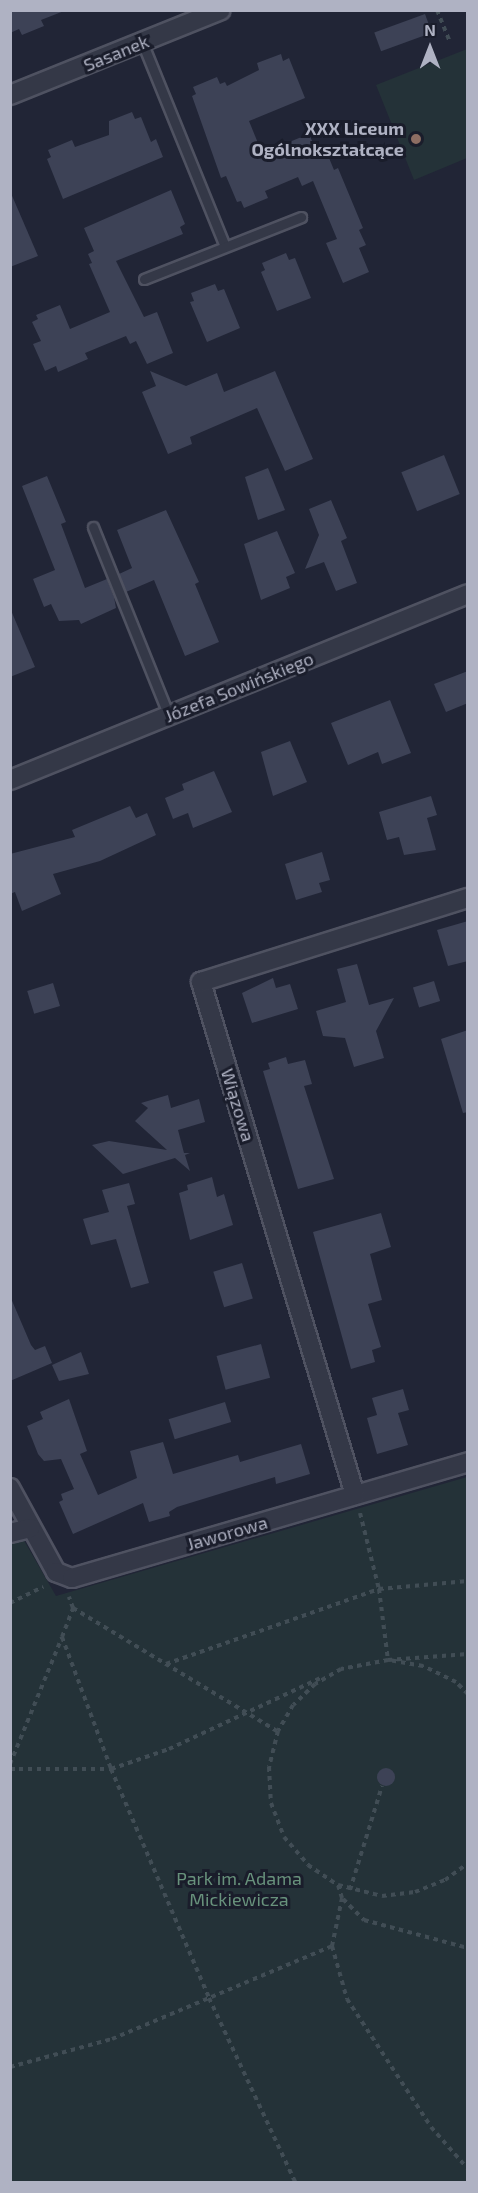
<!DOCTYPE html>
<meta charset="utf-8">
<style>
body{margin:0}
#map{position:relative;width:478px;height:2193px;overflow:hidden;background:#212536;font-family:"Exo 2",sans-serif}
div>[style]{position:absolute}
[style*='--x']{left:calc(var(--x)*1px);top:calc(var(--y)*1px);width:calc(var(--w)*1px);rotate:calc(var(--a)*1deg)}
.green>*{inset:0;background:#243238}
.building>*{inset:0;background:#3d4256;transform-origin:0 0}
.round{border-radius:50%}
.path>*{height:4px;margin-top:-2px;transform-origin:0;background:repeating-linear-gradient(90deg,#414d55 0 4.5px,transparent 0 9px)}
.roads{filter:drop-shadow(2px 0 #4f5261) drop-shadow(-2px 0 #4f5261) drop-shadow(0 2px #4f5261) drop-shadow(0 -2px #4f5261)}
.service>*{height:9px;margin:-4.5px;padding:0 4.5px;transform-origin:4.5px;border-radius:4.5px;background:#343847}
.minor>*{height:18px;margin:-9px;padding:0 9px;transform-origin:9px;border-radius:9px;background:#343847}
.dots>*{width:16px;height:16px;translate:-50% -50%;box-sizing:border-box;border:3px solid #1a1d2b;border-radius:50%}
span{translate:-50% -50%;white-space:nowrap;text-align:center;line-height:1.15;-webkit-text-stroke:6px #1a1d2b;paint-order:stroke}
.street-label{font-size:18px;color:#afb2c3}
.poi-label{font-size:18px;color:#afb2c3;font-weight:700}
.right{translate:-100% -50%;text-align:right}
.park-label{font-size:18px;color:#68927c}
.frame{position:absolute;inset:0;border:12px solid #afb2c3;pointer-events:none}
.north{position:absolute;left:400px;top:18px;width:60px;height:60px;-webkit-text-stroke:4px #1a1d2b;paint-order:stroke;rotate:0deg;font-size:16px;font-weight:700;line-height:24px;text-align:center;color:#afb2c3}
.north::after{content:'';display:block;margin:auto;width:21px;height:27px;background:#afb2c3;clip-path:polygon(50% 0,100% 100%,50% 72%,0 100%)}
</style>
<div id="map">
<div class="green">
<i style="clip-path:polygon(467px 49px,467px 158px,414px 180px,376px 85px)"></i>
<i style="clip-path:polygon(467px 1477px,467px 2182px,11px 2182px,10px 1541px,22px 1537px,56px 1596px)"></i>
</div>
<div class="building">
<i style="clip-path:polygon(10px 10px,64px 10px,64px 11px,41px 20px,44px 26px,22px 35px,19px 29px,10px 33px)"></i>
<i style="left:425px;top:14px;width:20px;height:54px;rotate:70deg"></i>
<i style="clip-path:polygon(281px 54px,283px 61px,289px 58px,305px 98px,249px 121px,262px 153px,309px 134px,319px 157px,327px 153px,334px 170px,338px 168px,363px 228px,359px 230px,366px 245px,359px 248px,369px 272px,343px 283px,326px 243px,337px 239px,313px 181px,302px 186px,298px 177px,265px 191px,268px 198px,244px 208px,241px 201px,237px 202px,226px 176px,221px 178px,192px 96px,196px 94px,193px 87px,217px 77px,220px 84px,225px 82px,227px 86px,259px 70px,257px 63px)"></i>
<i style="clip-path:polygon(132px 112px,135px 119px,141px 117px,151px 142px,156px 139px,163px 157px,63px 199px,47px 159px,51px 157px,48px 150px,72px 140px,75px 147px,109px 135px,109px 121px)"></i>
<i style="clip-path:polygon(171px 190px,185px 224px,180px 227px,183px 234px,116px 261px,144px 317px,157px 312px,173px 353px,147px 364px,136px 341px,130px 344px,126px 336px,85px 353px,88px 359px,58px 372px,56px 366px,45px 371px,33px 344px,41px 341px,32px 322px,38px 319px,36px 315px,60px 305px,70px 329px,110px 312px,89px 264px,92px 263px,88px 254px,94px 251px,84px 228px)"></i>
<i style="clip-path:polygon(10px 191px,38px 256px,10px 267px)"></i>
<i style="clip-path:polygon(286px 253px,289px 260px,295px 258px,311px 298px,277px 311px,261px 272px,265px 270px,262px 263px)"></i>
<i style="clip-path:polygon(215px 284px,218px 291px,224px 289px,240px 328px,207px 342px,190px 302px,194px 301px,191px 293px)"></i>
<i style="clip-path:polygon(150px 371px,186px 386px,217px 373px,224px 392px,275px 371px,313px 459px,285px 471px,257px 408px,190px 437px,192px 444px,168px 454px,142px 392px,156px 386px)"></i>
<i style="left:444px;top:455px;width:42px;height:46px;rotate:68deg"></i>
<i style="clip-path:polygon(268px 468px,285px 510px,258px 520px,245px 477px)"></i>
<i style="clip-path:polygon(47px 476px,66px 522px,61px 524px,85px 588px,107px 579px,114px 597px,116px 608px,81px 624px,79px 620px,59px 621px,51px 604px,44px 607px,33px 579px,55px 570px,22px 486px)"></i>
<i style="clip-path:polygon(331px 500px,347px 538px,341px 541px,357px 583px,336px 591px,324px 562px,305px 569px,319px 535px,309px 509px)"></i>
<i style="clip-path:polygon(166px 510px,199px 582px,195px 584px,219px 642px,185px 656px,154px 580px,126px 592px,119px 574px,132px 568px,117px 530px)"></i>
<i style="clip-path:polygon(277px 531px,295px 573px,286px 577px,290px 588px,261px 600px,244px 544px)"></i>
<i style="clip-path:polygon(10px 608px,35px 667px,10px 677px)"></i>
<i style="clip-path:polygon(468px 671px,468px 703px,446px 712px,434px 684px)"></i>
<i style="clip-path:polygon(390px 700px,411px 753px,382px 764px,378px 752px,348px 765px,331px 723px)"></i>
<i style="clip-path:polygon(290px 741px,307px 782px,273px 796px,261px 752px)"></i>
<i style="clip-path:polygon(214px 771px,232px 812px,193px 828px,188px 813px,173px 819px,165px 798px,184px 790px,182px 784px)"></i>
<i style="clip-path:polygon(431px 796px,437px 815px,427px 818px,436px 850px,404px 855px,399px 837px,387px 840px,379px 812px)"></i>
<i style="clip-path:polygon(130px 806px,136px 818px,147px 813px,156px 835px,100px 861px,53px 874px,61px 894px,22px 911px,15px 892px,10px 894px,10px 854px,75px 837px,72px 830px)"></i>
<i style="clip-path:polygon(322px 852px,330px 880px,319px 883px,322px 892px,296px 900px,285px 864px)"></i>
<i style="clip-path:polygon(468px 921px,468px 961px,448px 966px,437px 930px)"></i>
<i style="clip-path:polygon(357px 964px,369px 1005px,394px 998px,376px 1031px,384px 1058px,354px 1067px,345px 1038px,323px 1036px,316px 1011px,346px 1002px,337px 969px)"></i>
<i style="clip-path:polygon(273px 978px,276px 988px,290px 984px,298px 1009px,252px 1023px,242px 993px)"></i>
<i style="left:434px;top:981px;width:21px;height:22px;rotate:73deg"></i>
<i style="left:53px;top:983px;width:24px;height:27px;rotate:73deg"></i>
<i style="clip-path:polygon(468px 1030px,468px 1112px,463px 1113px,441px 1039px)"></i>
<i style="clip-path:polygon(286px 1057px,288px 1064px,305px 1060px,312px 1084px,304px 1086px,334px 1179px,298px 1189px,263px 1071px,270px 1069px,268px 1063px)"></i>
<i style="clip-path:polygon(168px 1095px,171px 1108px,199px 1099px,205px 1122px,178px 1130px,184px 1153px,190px 1153px,185px 1155px,190px 1171px,175px 1158px,123px 1174px,92px 1145px,109px 1141px,167px 1150px,135px 1121px,148px 1108px,141px 1103px)"></i>
<i style="clip-path:polygon(212px 1177px,217px 1197px,224px 1194px,233px 1225px,190px 1240px,179px 1193px,188px 1190px,187px 1185px)"></i>
<i style="clip-path:polygon(129px 1183px,135px 1204px,127px 1206px,149px 1283px,131px 1288px,116px 1239px,91px 1245px,83px 1219px,109px 1212px,102px 1190px)"></i>
<i style="clip-path:polygon(381px 1213px,391px 1247px,370px 1254px,382px 1300px,368px 1304px,381px 1347px,372px 1350px,375px 1362px,351px 1369px,313px 1232px)"></i>
<i style="left:242px;top:1263px;width:37px;height:30px;rotate:73deg"></i>
<i style="clip-path:polygon(10px 1296px,31px 1345px,35px 1350px,45px 1346px,52px 1363px,10px 1381px)"></i>
<i style="left:261px;top:1344px;width:35px;height:46px;rotate:75deg"></i>
<i style="clip-path:polygon(81px 1352px,89px 1374px,59px 1381px,52px 1365px)"></i>
<i style="clip-path:polygon(403px 1389px,409px 1410px,398px 1413px,408px 1445px,377px 1454px,367px 1418px,377px 1415px,372px 1398px)"></i>
<i style="clip-path:polygon(69px 1399px,87px 1451px,80px 1454px,98px 1495px,137px 1478px,130px 1451px,163px 1442px,173px 1474px,238px 1455px,240px 1462px,301px 1444px,310px 1474px,276px 1484px,275px 1477px,229px 1491px,177px 1507px,169px 1512px,170px 1516px,149px 1522px,143px 1503px,73px 1534px,59px 1502px,63px 1500px,61px 1494px,74px 1489px,61px 1459px,44px 1461px,38px 1454px,27px 1426px,43px 1419px,40px 1412px)"></i>
<i style="left:225px;top:1402px;width:21px;height:59px;rotate:73deg"></i>
<i class="round" style="left:377px;top:1768px;width:18px;height:18px"></i>
</div>
<div class="path">
<i style="--x:437;--y:10;--w:35;--a:68"></i>
<i style="--x:360;--y:1513;--w:78;--a:76"></i>
<i style="--x:379;--y:1589;--w:72;--a:82.8"></i>
<i style="--x:388;--y:1660;--w:80;--a:-4.3"></i>
<i style="--x:10;--y:1603;--w:37;--a:-26"></i>
<i style="--x:73;--y:1608;--w:238;--a:31.1"></i>
<i style="--x:62;--y:1637;--w:141;--a:69.6"></i>
<i style="--x:111;--y:1769;--w:249;--a:66.8"></i>
<i style="--x:209;--y:1998;--w:203;--a:64.9"></i>
<i style="--x:166;--y:1664;--w:226;--a:-19.4"></i>
<i style="--x:379;--y:1589;--w:89;--a:-5.1"></i>
<i style="--x:468;--y:1694;--w:17;--a:-135"></i>
<i style="--x:456;--y:1682;--w:37;--a:-154"></i>
<i style="--x:423;--y:1666;--w:36;--a:-170"></i>
<i style="--x:388;--y:1660;--w:48;--a:169.2"></i>
<i style="--x:341;--y:1669;--w:30;--a:150"></i>
<i style="--x:315;--y:1684;--w:30;--a:136"></i>
<i style="--x:293;--y:1705;--w:30;--a:120"></i>
<i style="--x:278;--y:1731;--w:37;--a:104"></i>
<i style="--x:269;--y:1767;--w:36;--a:87"></i>
<i style="--x:271;--y:1803;--w:36;--a:69"></i>
<i style="--x:284;--y:1837;--w:37;--a:49"></i>
<i style="--x:308;--y:1865;--w:36;--a:34"></i>
<i style="--x:338;--y:1885;--w:45;--a:14"></i>
<i style="--x:382;--y:1896;--w:33;--a:-7"></i>
<i style="--x:415;--y:1892;--w:32;--a:-22"></i>
<i style="--x:445;--y:1880;--w:29;--a:-36"></i>
<i style="--x:10;--y:1764;--w:137;--a:-67.7"></i>
<i style="--x:62;--y:1637;--w:31;--a:-69"></i>
<i style="--x:73;--y:1608;--w:12;--a:-110"></i>
<i style="--x:10;--y:1769;--w:101;--a:0"></i>
<i style="--x:111;--y:1769;--w:61;--a:-19"></i>
<i style="--x:169;--y:1749;--w:170;--a:-25.1"></i>
<i style="--x:350;--y:1890;--w:109;--a:-72.9"></i>
<i style="--x:343;--y:1899;--w:30;--a:45"></i>
<i style="--x:364;--y:1920;--w:108;--a:15.1"></i>
<i style="--x:332;--y:1946;--w:55;--a:74.2"></i>
<i style="--x:347;--y:1999;--w:153;--a:56.7"></i>
<i style="--x:431;--y:2127;--w:56;--a:48.6"></i>
<i style="--x:10;--y:2067;--w:106;--a:-15.4"></i>
<i style="--x:112;--y:2039;--w:239;--a:-22.9"></i>
<i style="--x:332;--y:1946;--w:49;--a:-78.2"></i>
<i style="--x:342;--y:1898;--w:14;--a:-107"></i>
</div>
<div class="roads">
<div class="service">
<i style="--x:142;--y:42;--w:220;--a:67.9"></i>
<i style="--x:144;--y:279;--w:169;--a:-21.5"></i>
<i style="--x:93;--y:527;--w:204;--a:68.1"></i>
</div>
<div class="minor">
<i style="--x:10;--y:95;--w:227;--a:-21.9"></i>
<i style="--x:10;--y:780;--w:494;--a:-22.1"></i>
<i style="--x:10;--y:1488;--w:96;--a:61.3"></i>
<i style="--x:56;--y:1572;--w:17;--a:21"></i>
<i style="--x:72;--y:1578;--w:413;--a:-16.3"></i>
<i style="--x:355;--y:1495;--w:536;--a:-106.71"></i>
<i style="--x:201;--y:982;--w:280;--a:-17.5"></i>
<i style="--x:10;--y:1533;--w:21;--a:-14"></i>
</div>
</div>
<div class="dots">
<i style="left:416px;top:139px;background:#8d6e63"></i>
</div>
<div class="street-label">
<span style="left:116px;top:53px;rotate:-22deg">Sasanek</span>
<span style="left:239px;top:687px;rotate:-22deg">Józefa Sowińskiego</span>
<span style="left:238px;top:1105px;rotate:73deg">Wiązowa</span>
<span style="left:227px;top:1533px;rotate:-16deg">Jaworowa</span>
</div>
<div class="poi-label">
<span class="right" style="left:404px;top:139px">XXX Liceum<br>Ogólnokształcące</span>
</div>
<div class="park-label">
<span style="left:239px;top:1889px">Park im. Adama<br>Mickiewicza</span>
</div>
<div class="frame"></div>
<div class="north">N</div>
</div>
